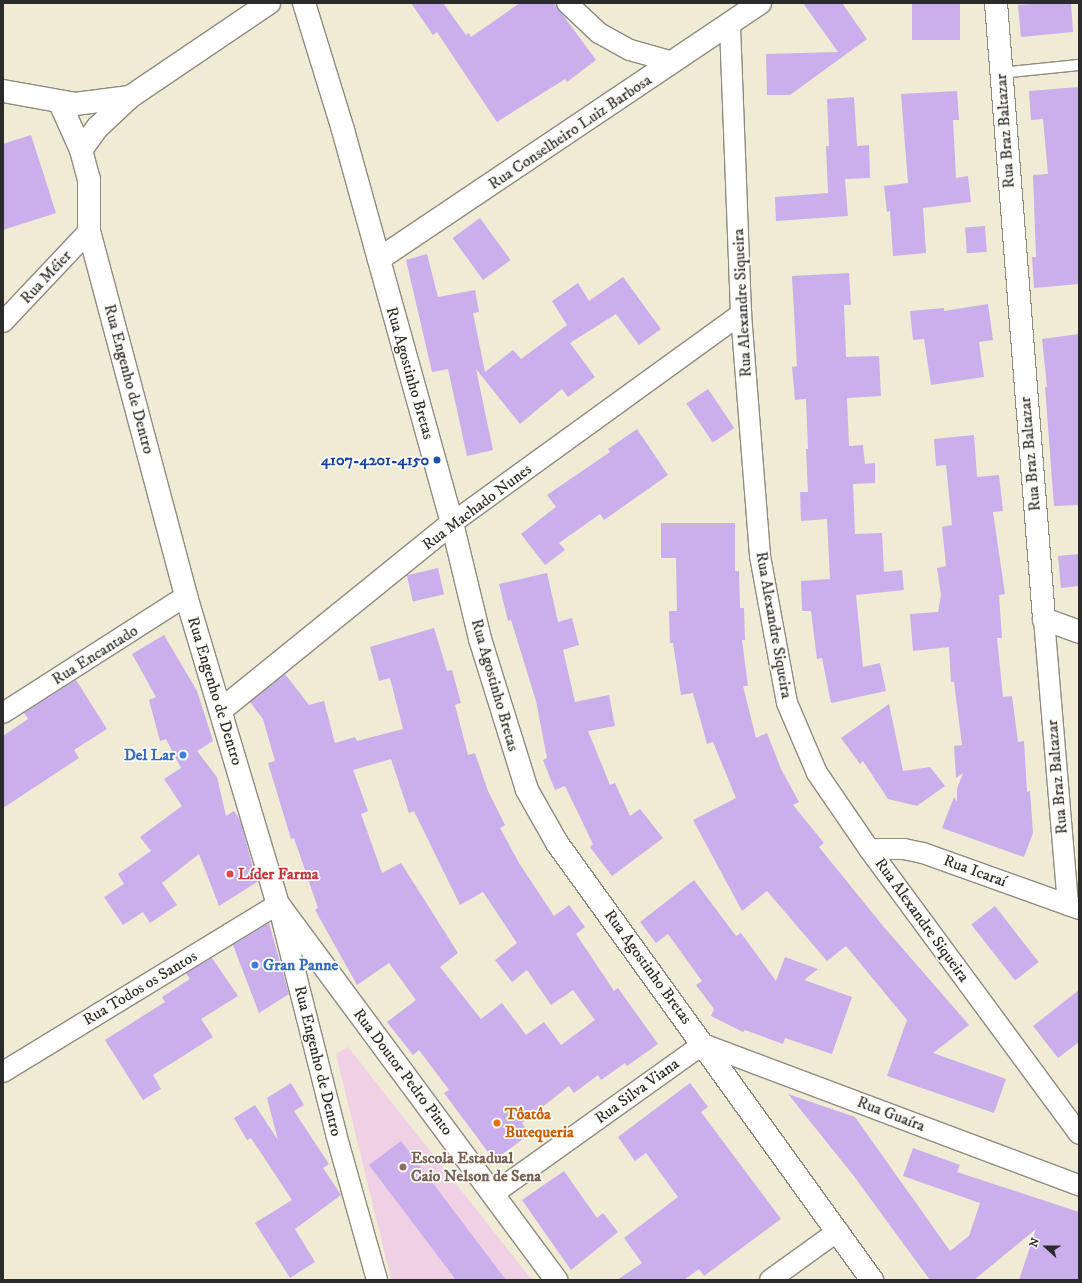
<!DOCTYPE html>
<meta charset="utf-8">
<style>
body{margin:0}
#map{position:relative;width:1082px;height:1283px;overflow:hidden;background:#f0ebd4;font-family:"IM FELL DW Pica",serif}
div>[style]{position:absolute}
[style*='--x']{left:calc(var(--x)*1px);top:calc(var(--y)*1px);width:calc(var(--w)*1px);rotate:calc(var(--a)*1deg)}
.built>*{inset:0;background:#f0d0e5}
.building>*{inset:0;background:#cbaeec;transform-origin:0 0}
.roads{filter:drop-shadow(1px 0 #8e8b80) drop-shadow(-1px 0 #8e8b80) drop-shadow(0 1px #8e8b80) drop-shadow(0 -1px #8e8b80)}
.service>*{height:10px;margin:-5px;padding:0 5px;transform-origin:5px;border-radius:5px;background:#fff}
.minor>*{height:20px;margin:-10px;padding:0 10px;transform-origin:10px;border-radius:10px;background:#fff}
.tertiary>*{height:22px;margin:-11px;padding:0 11px;transform-origin:11px;border-radius:11px;background:#fff}
.dots>*{width:11px;height:11px;translate:-50% -50%;box-sizing:border-box;border:2px solid #fdfcf7;border-radius:50%}
span{translate:-50% -50%;white-space:nowrap;text-align:center;line-height:1.15;-webkit-text-stroke:3.5px #fdfcf7;paint-order:stroke}
.street-label{font-size:16px;color:#2b2b2b}
.transit-label{font-size:16px;color:#164399;font-weight:700}
.right{translate:-100% -50%;text-align:right}
.shop-label{font-size:16px;color:#366cbe;font-weight:700}
.left{translate:0 -50%;text-align:left}
.health-label{font-size:16px;color:#be3a42;font-weight:700}
.food-label{font-size:16px;color:#c56008;font-weight:700}
.education-label{font-size:16px;color:#785e54;font-weight:700}
.frame{position:absolute;inset:0;border:4px solid #2b2b2b;pointer-events:none}
.north{position:absolute;left:1026px;top:1227px;width:40px;height:40px;-webkit-text-stroke:3px #fdfcf7;paint-order:stroke;rotate:291deg;font-size:11px;font-weight:700;line-height:16px;text-align:center;color:#2b2b2b}
.north::after{content:'';display:block;margin:auto;width:14px;height:18px;background:#2b2b2b;clip-path:polygon(50% 0,100% 100%,50% 72%,0 100%)}
</style>
<div id="map">
<div class="built">
<i style="clip-path:polygon(348px 1047px,532px 1280px,391px 1279px,336px 1054px)"></i>
</div>
<div class="building">
<i style="clip-path:polygon(411px 3px,443px 3px,466px 35px,469px 33px,471px 37px,520px 3px,554px 3px,596px 60px,567px 82px,565px 79px,497px 122px,437px 32px,433px 35px)"></i>
<i style="clip-path:polygon(803px 3px,842px 3px,867px 39px,790px 95px,767px 95px,766px 54px,838px 52px)"></i>
<i style="left:912px;top:3px;width:48px;height:37px"></i>
<i style="clip-path:polygon(1044px 3px,1071px 3px,1073px 32px,1021px 37px,1018px 5px)"></i>
<i style="clip-path:polygon(1079px 87px,1079px 284px,1034px 288px,1032px 257px,1036px 257px,1033px 175px,1048px 174px,1043px 119px,1031px 120px,1029px 91px)"></i>
<i style="clip-path:polygon(957px 91px,959px 120px,953px 120px,956px 178px,968px 176px,971px 202px,923px 208px,926px 253px,893px 256px,890px 211px,887px 212px,884px 186px,908px 183px,901px 94px)"></i>
<i style="clip-path:polygon(854px 97px,857px 146px,869px 145px,870px 178px,845px 179px,848px 216px,776px 221px,775px 197px,828px 193px,826px 146px,829px 146px,827px 99px)"></i>
<i style="clip-path:polygon(31px 135px,56px 213px,3px 230px,3px 144px)"></i>
<i style="left:480px;top:218px;width:52px;height:34px;rotate:54deg"></i>
<i style="left:985px;top:226px;width:26px;height:20px;rotate:86deg"></i>
<i style="clip-path:polygon(427px 254px,438px 297px,475px 290px,479px 312px,473px 313px,485px 372px,513px 350px,521px 359px,567px 325px,552px 301px,578px 283px,589px 301px,623px 277px,661px 329px,639px 345px,616px 314px,570px 343px,595px 377px,568px 397px,562px 389px,520px 424px,476px 369px,493px 450px,467px 456px,448px 369px,432px 372px,406px 260px)"></i>
<i style="clip-path:polygon(849px 273px,851px 305px,844px 305px,846px 357px,879px 356px,881px 396px,847px 398px,849px 446px,863px 445px,865px 464px,875px 463px,875px 483px,853px 484px,855px 534px,882px 533px,884px 572px,902px 570px,904px 590px,856px 595px,863px 667px,880px 663px,886px 691px,831px 703px,822px 658px,817px 659px,811px 611px,802px 611px,801px 581px,830px 579px,827px 519px,801px 521px,800px 492px,808px 492px,806px 449px,808px 449px,806px 399px,795px 400px,792px 367px,797px 366px,792px 276px)"></i>
<i style="clip-path:polygon(988px 304px,993px 340px,979px 342px,984px 377px,931px 385px,924px 339px,913px 340px,910px 311px,944px 308px,944px 311px)"></i>
<i style="clip-path:polygon(1079px 334px,1079px 505px,1054px 506px,1045px 387px,1047px 387px,1042px 339px)"></i>
<i style="left:708px;top:389px;width:47px;height:26px;rotate:56deg"></i>
<i style="clip-path:polygon(637px 429px,668px 475px,604px 520px,600px 514px,559px 543px,565px 550px,545px 565px,521px 534px,556px 507px,547px 495px,610px 452px,608px 449px)"></i>
<i style="clip-path:polygon(974px 435px,977px 477px,999px 475px,1003px 511px,993px 512px,1005px 594px,999px 595px,1002px 638px,997px 638px,1003px 697px,1012px 696px,1018px 742px,1024px 741px,1027px 792px,1030px 791px,1033px 833px,1024px 857px,942px 828px,954px 797px,957px 802px,957px 789px,963px 773px,956px 778px,954px 746px,962px 745px,954px 682px,951px 682px,949px 647px,913px 651px,910px 614px,938px 612px,941px 595px,937px 568px,946px 566px,942px 527px,952px 525px,946px 465px,936px 466px,934px 439px)"></i>
<i style="clip-path:polygon(661px 523px,735px 523px,735px 571px,739px 571px,740px 608px,744px 608px,745px 640px,742px 640px,748px 686px,743px 686px,756px 738px,767px 733px,781px 769px,799px 802px,793px 805px,824px 843px,819px 847px,883px 926px,969px 1025px,933px 1053px,1006px 1079px,994px 1113px,887px 1076px,907px 1020px,846px 946px,827px 961px,767px 891px,742px 911px,693px 820px,736px 798px,713px 742px,707px 744px,693px 693px,681px 695px,673px 643px,670px 643px,669px 611px,677px 611px,676px 558px,661px 558px)"></i>
<i style="clip-path:polygon(1079px 554px,1079px 586px,1061px 588px,1058px 556px)"></i>
<i style="left:438px;top:568px;width:27px;height:32px;rotate:77deg"></i>
<i style="clip-path:polygon(547px 573px,558px 622px,572px 618px,579px 645px,563px 650px,575px 702px,609px 695px,615px 726px,588px 731px,610px 785px,615px 783px,630px 816px,640px 809px,663px 838px,612px 876px,590px 847px,593px 844px,565px 786px,555px 790px,543px 760px,547px 758px,536px 701px,511px 620px,508px 621px,499px 584px)"></i>
<i style="clip-path:polygon(evenodd,434px 628px,447px 671px,452px 670px,461px 703px,455px 705px,468px 755px,475px 753px,488px 791px,505px 825px,500px 828px,519px 863px,554px 916px,569px 905px,585px 927px,576px 934px,614px 991px,618px 988px,658px 1044px,627px 1066px,625px 1063px,601px 1080px,598px 1075px,574px 1093px,569px 1086px,522px 1123px,530px 1134px,494px 1160px,444px 1093px,449px 1090px,419px 1050px,413px 1055px,387px 1022px,416px 1000px,389px 963px,357px 985px,315px 910px,318px 908px,294px 838px,291px 839px,268px 763px,275px 761px,263px 719px,250px 702px,285px 674px,309px 705px,324px 701px,335px 743px,355px 737px,357px 741px,403px 729px,390px 678px,379px 681px,370px 647px,434px 628px,391px 759px,409px 813px,414px 811px,460px 905px,483px 892px,517px 943px,495px 960px,512px 982px,527px 970px,551px 1005px,573px 990px,595px 1020px,561px 1045px,544px 1022px,526px 1035px,502px 1003px,481px 1019px,440px 967px,458px 953px,401px 863px,382px 873px,361px 814px,368px 811px,353px 770px,391px 759px)"></i>
<i style="clip-path:polygon(164px 635px,197px 691px,213px 741px,197px 751px,217px 777px,226px 816px,234px 811px,240px 820px,257px 882px,219px 906px,199px 854px,162px 883px,177px 905px,150px 923px,143px 912px,123px 925px,104px 897px,124px 884px,118px 874px,151px 851px,140px 837px,182px 806px,164px 779px,181px 768px,166px 739px,160px 741px,149px 700px,156px 697px,132px 654px)"></i>
<i style="clip-path:polygon(76px 680px,107px 729px,74px 750px,79px 758px,3px 808px,3px 736px,28px 719px,24px 713px)"></i>
<i style="clip-path:polygon(889px 704px,903px 771px,930px 767px,945px 786px,917px 806px,888px 799px,863px 761px,860px 764px,841px 738px)"></i>
<i style="clip-path:polygon(694px 880px,736px 936px,741px 933px,776px 981px,785px 957px,818px 969px,804px 980px,852px 997px,832px 1054px,785px 1038px,783px 1044px,745px 1030px,743px 1032px,711px 1016px,714px 1009px,696px 985px,702px 981px,668px 934px,656px 943px,640px 922px)"></i>
<i style="left:995px;top:906px;width:71px;height:30px;rotate:52deg"></i>
<i style="clip-path:polygon(269px 923px,289px 994px,259px 1013px,233px 945px)"></i>
<i style="clip-path:polygon(212px 958px,238px 996px,201px 1019px,213px 1037px,153px 1075px,161px 1089px,143px 1100px,105px 1040px,165px 1002px,162px 997px,190px 979px,186px 973px)"></i>
<i style="clip-path:polygon(1079px 990px,1079px 1042px,1058px 1058px,1033px 1026px)"></i>
<i style="clip-path:polygon(291px 1083px,304px 1105px,294px 1111px,329px 1164px,323px 1168px,341px 1195px,295px 1229px,315px 1262px,290px 1278px,255px 1223px,292px 1200px,251px 1138px,247px 1140px,234px 1118px,255px 1105px,278px 1140px,267px 1098px)"></i>
<i style="clip-path:polygon(690px 1083px,708px 1107px,701px 1112px,781px 1219px,704px 1276px,699px 1269px,684px 1280px,617px 1280px,642px 1263px,624px 1238px,678px 1197px,646px 1153px,635px 1161px,618px 1137px)"></i>
<i style="clip-path:polygon(788px 1094px,855px 1117px,950px 1251px,969px 1236px,980px 1203px,903px 1176px,913px 1148px,960px 1165px,957px 1172px,1079px 1212px,1079px 1280px,1019px 1280px,1036px 1229px,974px 1280px,930px 1280px,853px 1175px)"></i>
<i style="clip-path:polygon(401px 1141px,506px 1280px,456px 1280px,369px 1165px)"></i>
<i style="clip-path:polygon(564px 1171px,597px 1218px,603px 1213px,618px 1232px,571px 1270px,522px 1200px)"></i>
</div>
<div class="roads">
<div class="service">
<i style="--x:1000;--y:73;--w:79;--a:-5.8"></i>
</div>
<div class="minor">
<i style="--x:567;--y:3;--w:44;--a:43.2"></i>
<i style="--x:599;--y:33;--w:35;--a:29"></i>
<i style="--x:630;--y:50;--w:45;--a:15.6"></i>
<i style="--x:730;--y:26;--w:288;--a:87.8"></i>
<i style="--x:741;--y:314;--w:243;--a:85.5"></i>
<i style="--x:760;--y:556;--w:149;--a:79.6"></i>
<i style="--x:787;--y:703;--w:76;--a:66.8"></i>
<i style="--x:817;--y:773;--w:92;--a:55.6"></i>
<i style="--x:869;--y:849;--w:354;--a:53.6"></i>
<i style="--x:3;--y:322;--w:125;--a:-46.6"></i>
<i style="--x:452;--y:523;--w:357;--a:-35.9"></i>
<i style="--x:1044;--y:619;--w:287;--a:85.2"></i>
<i style="--x:3;--y:713;--w:217;--a:-32.6"></i>
<i style="--x:869;--y:849;--w:35;--a:0"></i>
<i style="--x:904;--y:849;--w:19;--a:12"></i>
<i style="--x:923;--y:853;--w:166;--a:19.7"></i>
<i style="--x:3;--y:1072;--w:322;--a:-31.4"></i>
<i style="--x:278;--y:904;--w:237;--a:75.8"></i>
<i style="--x:336;--y:1134;--w:152;--a:74.3"></i>
<i style="--x:493;--y:1194;--w:258;--a:-35.5"></i>
<i style="--x:703;--y:1044;--w:402;--a:20.6"></i>
<i style="--x:770;--y:1280;--w:84;--a:-35.8"></i>
</div>
<div class="tertiary">
<i style="--x:304;--y:3;--w:133;--a:72.9"></i>
<i style="--x:343;--y:130;--w:408;--a:74.5"></i>
<i style="--x:452;--y:523;--w:119;--a:76.4"></i>
<i style="--x:480;--y:639;--w:158;--a:72.7"></i>
<i style="--x:527;--y:790;--w:61;--a:60.5"></i>
<i style="--x:557;--y:843;--w:539;--a:54.22"></i>
<i style="--x:996;--y:3;--w:618;--a:85.54"></i>
<i style="--x:1044;--y:619;--w:37;--a:20"></i>
<i style="--x:3;--y:91;--w:73;--a:10.2"></i>
<i style="--x:75;--y:104;--w:55;--a:-7.3"></i>
<i style="--x:60;--y:103;--w:51;--a:65.9"></i>
<i style="--x:81;--y:150;--w:30;--a:75"></i>
<i style="--x:89;--y:179;--w:52;--a:90"></i>
<i style="--x:89;--y:231;--w:378;--a:75.1"></i>
<i style="--x:186;--y:596;--w:321;--a:73.4"></i>
<i style="--x:278;--y:904;--w:468;--a:53.5"></i>
<i style="--x:81;--y:150;--w:29;--a:-54"></i>
<i style="--x:98;--y:127;--w:44;--a:-43.2"></i>
<i style="--x:130;--y:97;--w:168;--a:-34.1"></i>
<i style="--x:379;--y:259;--w:459;--a:-33.9"></i>
<i style="--x:221;--y:710;--w:297;--a:-39"></i>
</div>
</div>
<div class="dots">
<i style="left:437px;top:460px;background:#1a4fb4"></i>
<i style="left:183px;top:755px;background:#3f7fe0"></i>
<i style="left:230px;top:874px;background:#e0444e"></i>
<i style="left:255px;top:965px;background:#3f7fe0"></i>
<i style="left:497px;top:1123px;background:#e8710a"></i>
<i style="left:403px;top:1167px;background:#8d6e63"></i>
</div>
<div class="street-label">
<span style="left:1005px;top:131px;rotate:-94deg">Rua Braz Baltazar</span>
<span style="left:570px;top:132px;rotate:-34deg">Rua Conselheiro Luiz Barbosa</span>
<span style="left:46px;top:277px;rotate:-47deg">Rua Méier</span>
<span style="left:742px;top:303px;rotate:-93deg">Rua Alexandre Siqueira</span>
<span style="left:410px;top:373px;rotate:74deg">Rua Agostinho Bretas</span>
<span style="left:129px;top:379px;rotate:75deg">Rua Engenho de Dentro</span>
<span style="left:1030px;top:454px;rotate:-95deg">Rua Braz Baltazar</span>
<span style="left:477px;top:507px;rotate:-37deg">Rua Machado Nunes</span>
<span style="left:774px;top:625px;rotate:80deg">Rua Alexandre Siqueira</span>
<span style="left:95px;top:655px;rotate:-32deg">Rua Encantado</span>
<span style="left:495px;top:685px;rotate:74deg">Rua Agostinho Bretas</span>
<span style="left:215px;top:691px;rotate:73deg">Rua Engenho de Dentro</span>
<span style="left:1057px;top:777px;rotate:-95deg">Rua Braz Baltazar</span>
<span style="left:975px;top:871px;rotate:20deg">Rua Icaraí</span>
<span style="left:922px;top:920px;rotate:54deg">Rua Alexandre Siqueira</span>
<span style="left:648px;top:967px;rotate:54deg">Rua Agostinho Bretas</span>
<span style="left:140px;top:988px;rotate:-31deg">Rua Todos os Santos</span>
<span style="left:318px;top:1061px;rotate:76deg">Rua Engenho de Dentro</span>
<span style="left:403px;top:1072px;rotate:53deg">Rua Doutor Pedro Pinto</span>
<span style="left:637px;top:1091px;rotate:-36deg">Rua Silva Viana</span>
<span style="left:891px;top:1114px;rotate:21deg">Rua Guaíra</span>
</div>
<div class="transit-label">
<span class="right" style="left:429px;top:460px">4107-4201-4150</span>
</div>
<div class="shop-label">
<span class="right" style="left:175px;top:755px">Del Lar</span>
<span class="left" style="left:263px;top:965px">Gran Panne</span>
</div>
<div class="health-label">
<span class="left" style="left:238px;top:874px">Líder Farma</span>
</div>
<div class="food-label">
<span class="left" style="left:505px;top:1123px">Tôatôa<br>Butequeria</span>
</div>
<div class="education-label">
<span class="left" style="left:411px;top:1167px">Escola Estadual<br>Caio Nelson de Sena</span>
</div>
<div class="frame"></div>
<div class="north">N</div>
</div>
